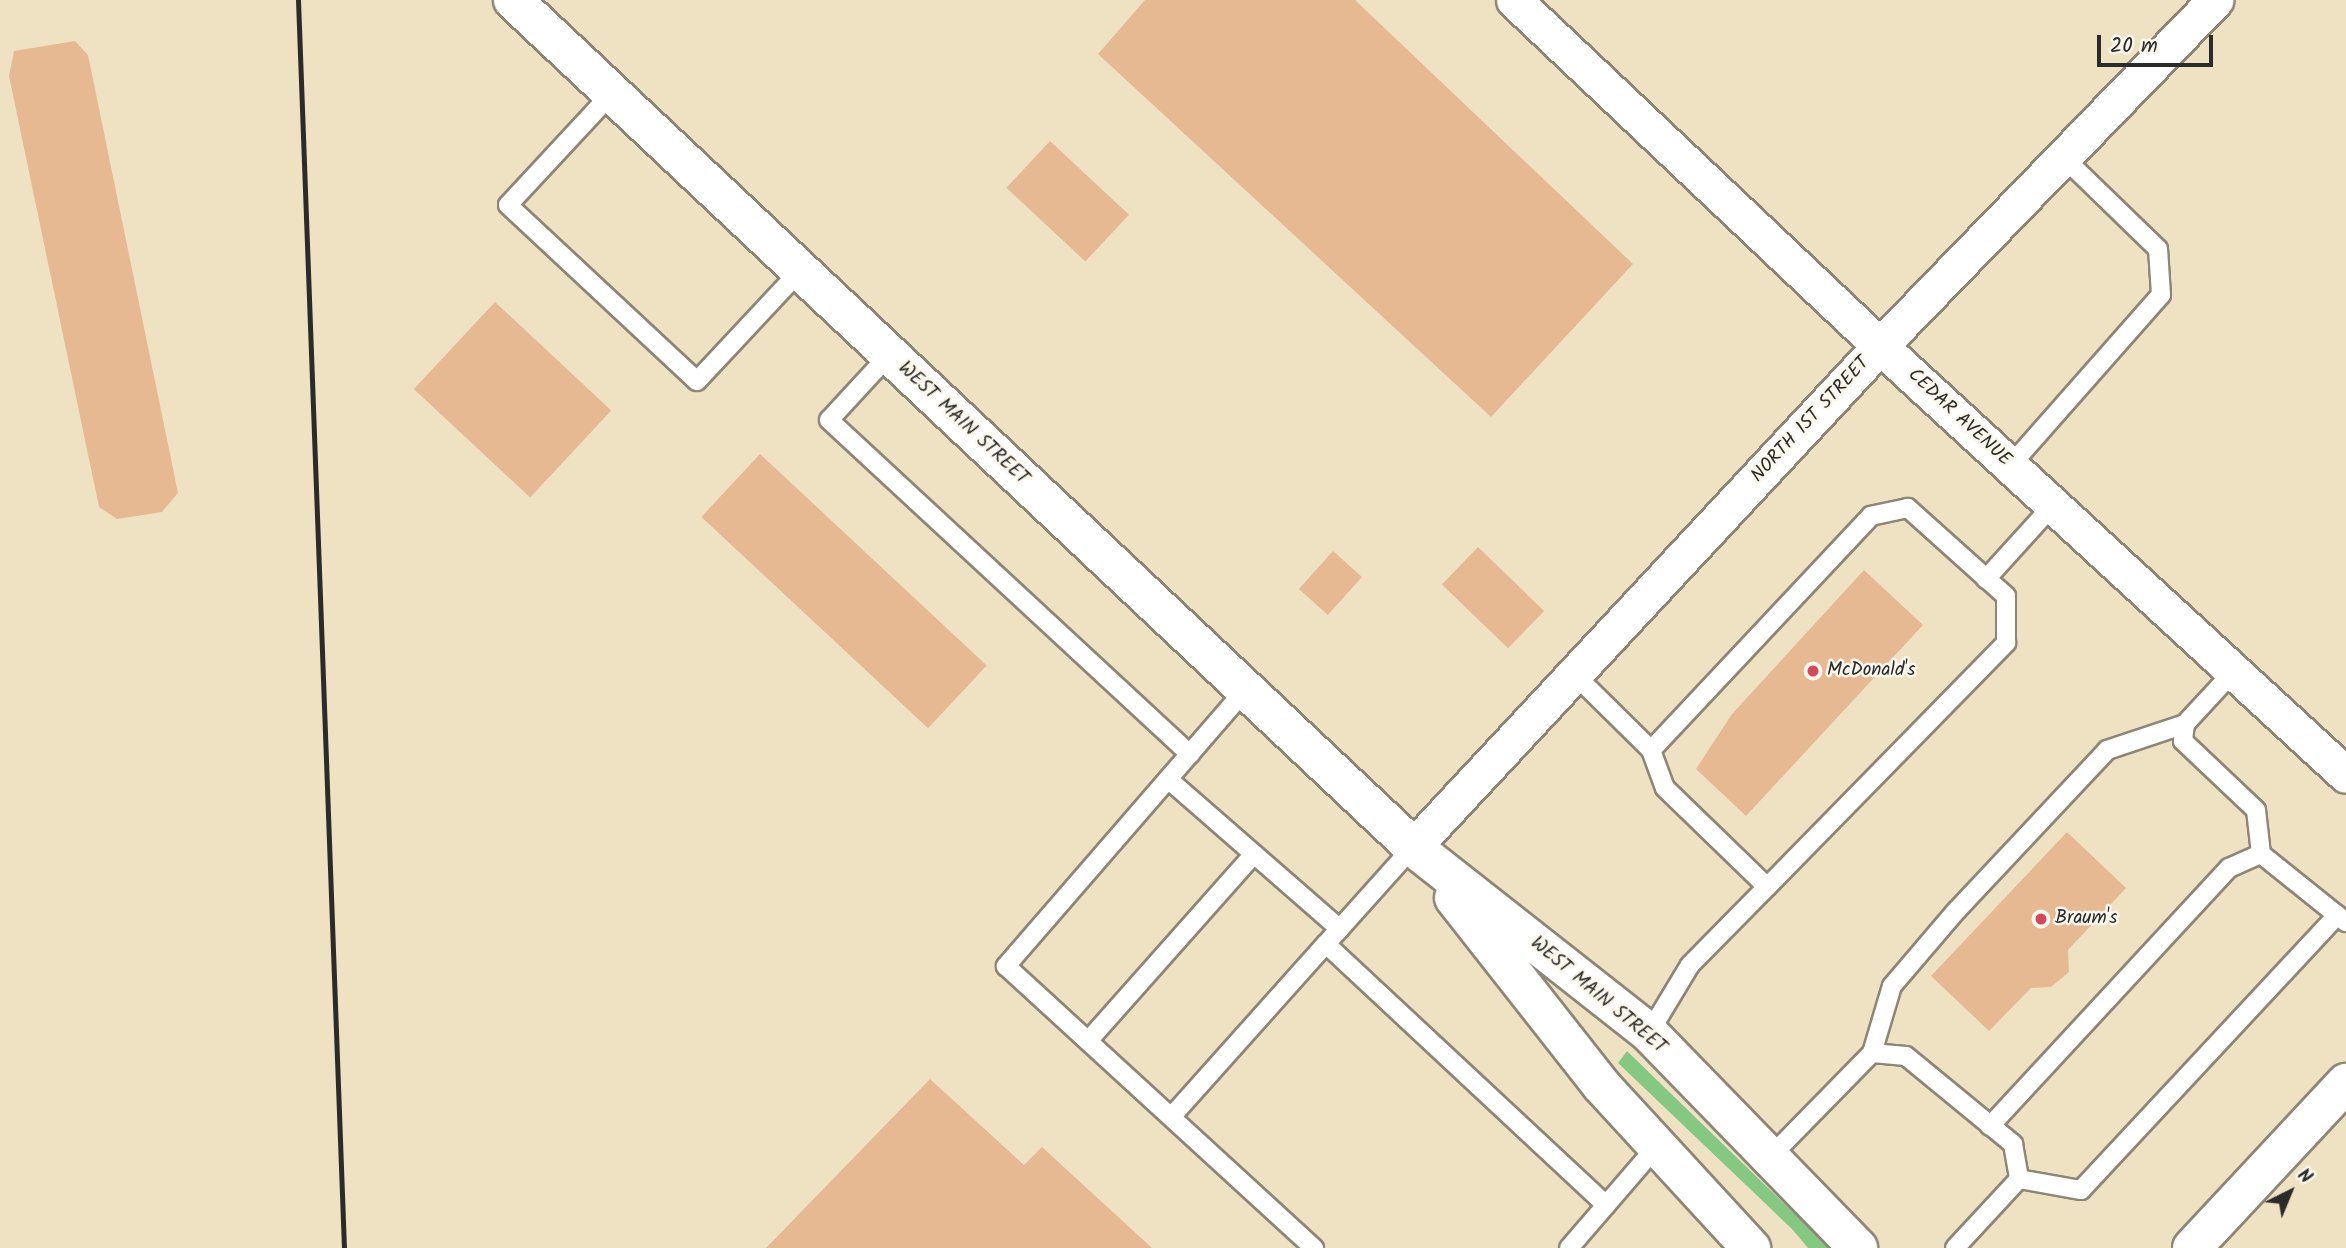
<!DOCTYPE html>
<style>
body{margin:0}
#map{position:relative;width:2346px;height:1248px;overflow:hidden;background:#efe2c3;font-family:Kalam,sans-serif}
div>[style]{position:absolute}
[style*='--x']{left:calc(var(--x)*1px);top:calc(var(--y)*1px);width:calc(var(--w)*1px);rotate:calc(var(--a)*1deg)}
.green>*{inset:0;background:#85c881}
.building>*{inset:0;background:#e7b993;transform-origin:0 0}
.roads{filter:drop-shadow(2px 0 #8d8677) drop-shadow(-2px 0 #8d8677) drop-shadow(0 2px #8d8677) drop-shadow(0 -2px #8d8677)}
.service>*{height:18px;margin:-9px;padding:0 9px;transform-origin:9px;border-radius:9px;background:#fff}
.minor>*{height:35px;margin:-17.5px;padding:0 17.5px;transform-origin:17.5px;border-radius:17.5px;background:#fff}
.secondary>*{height:38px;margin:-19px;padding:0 19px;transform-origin:19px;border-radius:19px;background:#fff}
.primary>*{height:38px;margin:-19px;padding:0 19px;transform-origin:19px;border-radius:19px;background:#fff}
.rail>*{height:5px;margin:-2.5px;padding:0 2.5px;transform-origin:2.5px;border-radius:2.5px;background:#2b2b2b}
.dots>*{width:19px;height:19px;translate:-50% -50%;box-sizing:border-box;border:4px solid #fbf7ec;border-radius:50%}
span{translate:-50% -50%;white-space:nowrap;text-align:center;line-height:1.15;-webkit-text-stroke:5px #fbf7ec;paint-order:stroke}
.street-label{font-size:19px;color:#2b2b2b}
.poi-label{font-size:19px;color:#2b2b2b}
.left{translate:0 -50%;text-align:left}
.north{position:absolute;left:2255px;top:1157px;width:70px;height:70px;-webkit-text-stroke:5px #fbf7ec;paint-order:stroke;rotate:43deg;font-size:19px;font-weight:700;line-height:28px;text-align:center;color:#2b2b2b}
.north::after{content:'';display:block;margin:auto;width:24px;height:32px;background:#2b2b2b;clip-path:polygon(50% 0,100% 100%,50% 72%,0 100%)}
.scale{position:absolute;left:2097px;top:35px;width:116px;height:32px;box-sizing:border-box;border:4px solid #2b2b2b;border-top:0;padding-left:9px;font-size:21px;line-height:24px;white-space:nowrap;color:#2b2b2b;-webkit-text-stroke:5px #fbf7ec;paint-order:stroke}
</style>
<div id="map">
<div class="green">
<i style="clip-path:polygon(1627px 1051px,1800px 1219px,1828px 1248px,1808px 1248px,1792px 1229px,1618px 1063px)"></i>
</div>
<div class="building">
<i style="clip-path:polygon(1145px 0,1355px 0,1633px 264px,1491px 417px,1098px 54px)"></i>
<i style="clip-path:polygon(75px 41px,88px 55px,178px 493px,162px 512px,117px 519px,99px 507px,9px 76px,14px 51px)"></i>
<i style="left:1050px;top:141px;width:108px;height:64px;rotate:43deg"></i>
<i style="left:495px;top:302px;width:159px;height:119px;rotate:43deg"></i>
<i style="left:760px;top:454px;width:310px;height:86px;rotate:43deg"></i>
<i style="left:1478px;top:547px;width:92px;height:52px;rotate:44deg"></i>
<i style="left:1333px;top:551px;width:39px;height:51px;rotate:42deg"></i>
<i style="clip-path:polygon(1864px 570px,1923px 625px,1746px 816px,1696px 769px,1732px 714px)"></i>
<i style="clip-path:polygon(2067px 832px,2126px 888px,2068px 950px,2069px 972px,2051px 987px,2031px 988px,1989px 1031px,1931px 976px)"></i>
<i style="clip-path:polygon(930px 1079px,1024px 1165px,1042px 1147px,1152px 1248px,766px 1248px)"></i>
</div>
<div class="roads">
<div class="service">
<i style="--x:613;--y:92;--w:154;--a:132.9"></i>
<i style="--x:508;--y:205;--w:258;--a:43"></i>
<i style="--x:697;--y:381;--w:151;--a:-46.9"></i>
<i style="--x:889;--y:355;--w:88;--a:132.7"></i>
<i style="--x:829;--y:420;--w:492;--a:42.8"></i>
<i style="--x:2010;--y:466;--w:228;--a:-48.6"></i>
<i style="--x:2161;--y:295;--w:46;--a:-93.7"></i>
<i style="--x:2158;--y:249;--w:132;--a:-135.9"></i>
<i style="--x:1986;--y:579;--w:100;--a:-47.8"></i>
<i style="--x:2234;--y:671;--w:72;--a:132.8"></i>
<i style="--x:2185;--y:724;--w:17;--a:97"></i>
<i style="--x:2183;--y:741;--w:100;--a:43.4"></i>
<i style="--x:2256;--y:810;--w:44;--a:83.5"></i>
<i style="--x:1574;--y:674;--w:108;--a:44.6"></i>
<i style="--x:1246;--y:689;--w:367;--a:130.9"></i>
<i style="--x:1006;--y:966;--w:418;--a:42.5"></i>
<i style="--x:1168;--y:779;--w:228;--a:41.1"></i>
<i style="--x:1413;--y:847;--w:130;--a:131.9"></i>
<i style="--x:1326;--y:944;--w:383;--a:43"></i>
<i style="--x:1649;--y:1033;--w:79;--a:-58.9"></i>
<i style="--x:1690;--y:965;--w:110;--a:-45.4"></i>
<i style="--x:1767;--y:887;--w:342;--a:-45.6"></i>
<i style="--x:2006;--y:643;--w:47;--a:-90"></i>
<i style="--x:2006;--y:596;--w:132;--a:-138.1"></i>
<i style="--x:1908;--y:508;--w:38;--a:168"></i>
<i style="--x:1871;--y:516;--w:321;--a:133.2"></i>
<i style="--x:1651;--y:750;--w:40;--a:69.8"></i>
<i style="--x:1665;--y:788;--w:142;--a:44.1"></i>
<i style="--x:1088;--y:1041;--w:250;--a:-48.4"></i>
<i style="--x:1872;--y:1053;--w:70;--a:-73.4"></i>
<i style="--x:1892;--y:986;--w:100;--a:-49.5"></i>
<i style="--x:1957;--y:910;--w:219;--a:-46.8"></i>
<i style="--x:2107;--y:750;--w:82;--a:-18.4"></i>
<i style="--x:1172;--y:1116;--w:231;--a:-48.2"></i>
<i style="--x:1990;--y:1126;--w:352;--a:-47.2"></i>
<i style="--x:2229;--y:868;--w:35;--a:-24"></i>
<i style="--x:2261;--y:854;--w:109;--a:38.7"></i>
<i style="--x:1770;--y:1157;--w:146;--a:-45.6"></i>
<i style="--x:1872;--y:1053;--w:34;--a:5"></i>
<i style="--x:1906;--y:1056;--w:139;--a:39.4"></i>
<i style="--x:2013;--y:1144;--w:36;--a:80"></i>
<i style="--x:2019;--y:1179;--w:94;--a:132.8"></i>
<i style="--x:2019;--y:1179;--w:63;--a:10.1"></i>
<i style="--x:2081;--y:1190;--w:376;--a:-47"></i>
<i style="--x:1569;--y:1248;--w:136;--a:-49.2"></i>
</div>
<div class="minor">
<i style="--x:1514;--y:0;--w:504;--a:43.39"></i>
<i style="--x:1880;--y:346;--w:633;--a:42.63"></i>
<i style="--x:1413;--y:847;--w:685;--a:-47.01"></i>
<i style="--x:1880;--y:346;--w:482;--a:-45.9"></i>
</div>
<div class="secondary">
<i style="--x:2192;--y:1248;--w:226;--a:-47"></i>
</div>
<div class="primary">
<i style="--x:513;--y:0;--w:1236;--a:43.26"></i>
<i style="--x:1413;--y:847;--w:300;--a:38.2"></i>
<i style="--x:1649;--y:1033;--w:300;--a:45.8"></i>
<i style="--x:1454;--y:898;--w:238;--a:51.8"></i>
<i style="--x:1601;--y:1085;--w:222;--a:47.4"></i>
</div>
</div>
<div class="rail">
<i style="--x:298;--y:0;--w:1249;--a:87.89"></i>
</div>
<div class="dots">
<i style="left:1813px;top:671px;background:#d1495b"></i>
<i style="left:2041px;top:919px;background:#d1495b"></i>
</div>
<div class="street-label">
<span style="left:1959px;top:418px;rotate:43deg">CEDAR AVENUE</span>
<span style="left:1811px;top:420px;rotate:-47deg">NORTH 1ST STREET</span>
<span style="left:963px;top:424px;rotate:43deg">WEST MAIN STREET</span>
<span style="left:1598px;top:996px;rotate:40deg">WEST MAIN STREET</span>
</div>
<div class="poi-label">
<span class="left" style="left:1827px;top:671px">McDonald's</span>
<span class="left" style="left:2055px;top:919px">Braum's</span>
</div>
<div class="north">N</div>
<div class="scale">20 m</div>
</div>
